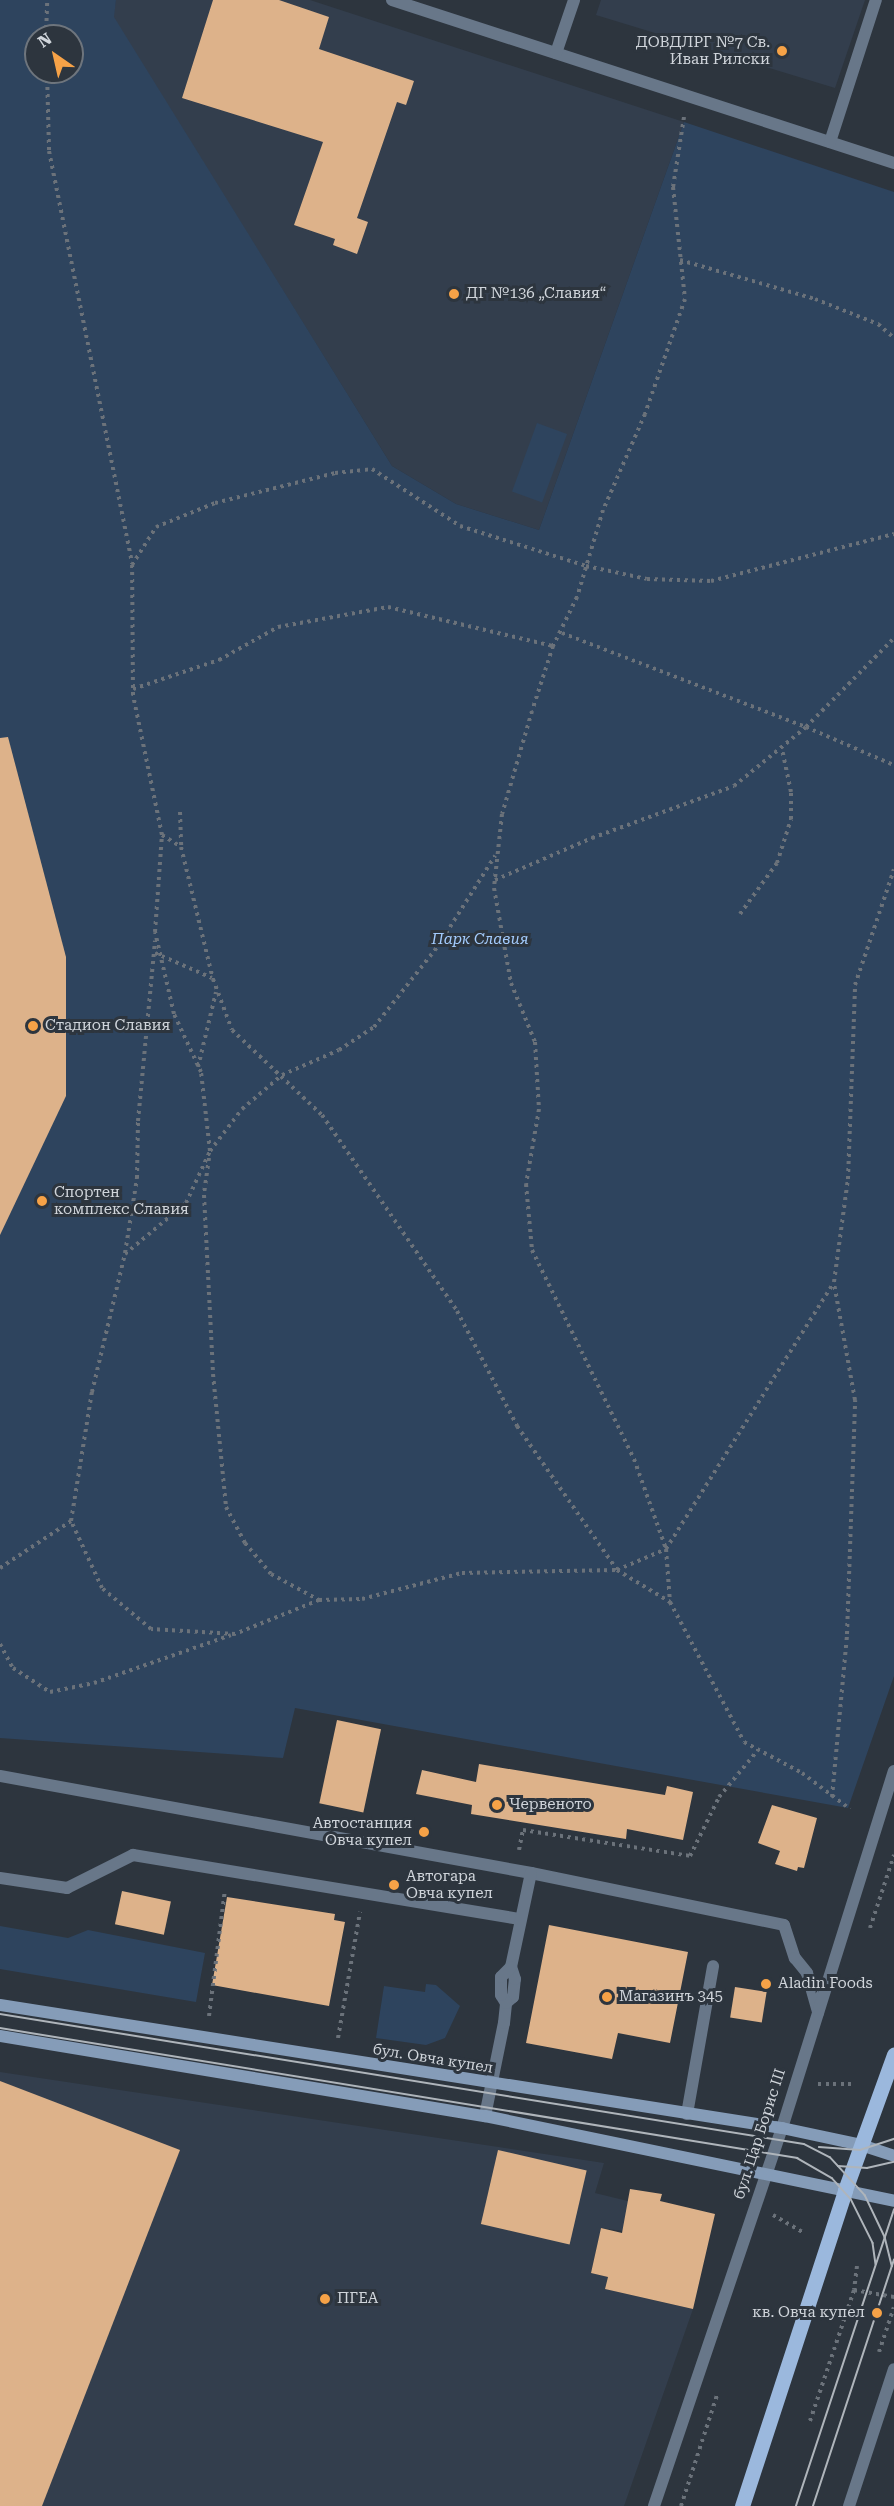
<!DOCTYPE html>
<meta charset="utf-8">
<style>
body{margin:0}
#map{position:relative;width:894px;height:2506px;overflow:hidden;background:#2d353e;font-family:"Roboto Serif",serif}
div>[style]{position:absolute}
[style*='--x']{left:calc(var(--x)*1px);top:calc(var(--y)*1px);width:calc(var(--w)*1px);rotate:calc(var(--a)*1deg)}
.built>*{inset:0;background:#333e4d}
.green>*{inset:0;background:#2e445e;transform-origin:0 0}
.building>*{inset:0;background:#ddb28a;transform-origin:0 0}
.path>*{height:4px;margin-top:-2px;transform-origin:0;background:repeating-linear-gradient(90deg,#6b727a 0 3px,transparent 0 7.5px)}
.service>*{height:12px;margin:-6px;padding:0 6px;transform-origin:6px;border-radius:6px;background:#687789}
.minor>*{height:12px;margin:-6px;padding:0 6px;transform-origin:6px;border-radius:6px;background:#687789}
.secondary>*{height:12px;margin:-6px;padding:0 6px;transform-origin:6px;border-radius:6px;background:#859cb8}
.primary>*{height:15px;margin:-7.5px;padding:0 7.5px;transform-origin:7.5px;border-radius:7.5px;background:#9bb8dd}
.tram>*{height:1.5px;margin:-0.75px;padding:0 0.75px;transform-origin:0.75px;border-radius:0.75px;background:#afb5bb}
.dots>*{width:16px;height:16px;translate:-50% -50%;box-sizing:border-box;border:3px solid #2d353e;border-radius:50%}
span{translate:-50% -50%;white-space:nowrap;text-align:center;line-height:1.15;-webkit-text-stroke:6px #2d353e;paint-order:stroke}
.poi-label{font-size:15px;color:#d0d5db}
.right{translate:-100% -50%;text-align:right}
.left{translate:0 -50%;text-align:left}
.park-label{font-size:15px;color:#a4ccfe;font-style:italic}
.street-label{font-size:15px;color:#d0d5db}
.north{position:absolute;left:24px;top:24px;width:60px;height:60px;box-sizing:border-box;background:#2d353e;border:2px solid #6e757d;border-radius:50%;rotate:326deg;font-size:16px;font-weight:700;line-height:24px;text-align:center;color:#d0d5db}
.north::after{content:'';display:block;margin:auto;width:21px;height:27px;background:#f6a247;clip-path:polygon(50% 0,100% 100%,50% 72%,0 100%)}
</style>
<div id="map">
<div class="built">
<i style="clip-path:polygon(116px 0,310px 0,684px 122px,539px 530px,456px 504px,392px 466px,113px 17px)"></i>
<i style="clip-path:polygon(601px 0,865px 0,835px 88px,596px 15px)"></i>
<i style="clip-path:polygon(0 2072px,604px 2163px,595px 2193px,656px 2208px,645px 2234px,601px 2228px,591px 2273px,608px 2277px,605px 2289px,693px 2309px,624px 2506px,0 2506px)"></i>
</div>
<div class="green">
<i style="clip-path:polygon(evenodd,0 0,116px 0,114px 17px,392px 466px,456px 504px,539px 530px,684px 122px,894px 192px,894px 1676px,848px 1808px,295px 1708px,283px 1758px,0 1738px,0 0,36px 36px,72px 36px,72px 72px,36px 72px,36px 36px)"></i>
<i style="left:537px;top:423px;width:32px;height:73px;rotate:20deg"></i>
<i style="clip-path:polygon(0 1926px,68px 1938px,88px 1930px,205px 1953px,196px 2002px,0 1969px)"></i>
<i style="clip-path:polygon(426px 1984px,436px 1985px,460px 2006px,445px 2038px,426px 2045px,376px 2038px,384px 1986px,425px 1992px)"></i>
</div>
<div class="building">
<i style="clip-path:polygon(213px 0,279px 0,329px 17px,319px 49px,414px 81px,406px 105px,397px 102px,357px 218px,368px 222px,357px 254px,333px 245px,335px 239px,294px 225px,323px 142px,182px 98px)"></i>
<i style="clip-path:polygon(8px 737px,66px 957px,66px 1096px,0 1235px,0 738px)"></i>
<i style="left:337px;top:1720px;width:45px;height:85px;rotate:12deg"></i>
<i style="clip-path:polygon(479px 1764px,665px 1795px,667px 1786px,693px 1792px,683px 1840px,627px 1829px,626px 1839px,471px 1814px,472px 1805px,416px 1794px,422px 1770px,476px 1782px)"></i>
<i style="clip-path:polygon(772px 1805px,817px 1818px,804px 1868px,798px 1867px,797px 1871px,775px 1864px,780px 1851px,758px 1843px)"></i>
<i style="left:122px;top:1891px;width:50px;height:34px;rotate:12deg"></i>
<i style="clip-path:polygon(227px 1897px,335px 1914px,334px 1920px,345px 1922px,329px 2006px,212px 1985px)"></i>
<i style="clip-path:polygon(549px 1925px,688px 1952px,670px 2043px,618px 2033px,612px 2059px,526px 2043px)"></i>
<i style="left:735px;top:1987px;width:32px;height:31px;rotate:9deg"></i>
<i style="clip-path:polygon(0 2081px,180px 2150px,42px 2506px,0 2506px)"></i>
<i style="left:498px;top:2150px;width:91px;height:76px;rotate:13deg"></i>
<i style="clip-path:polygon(630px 2189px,662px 2194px,660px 2201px,715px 2214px,693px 2309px,605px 2289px,608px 2277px,591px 2273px,601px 2228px,622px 2233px)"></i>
</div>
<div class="path">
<i style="--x:46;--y:36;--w:36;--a:-88"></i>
<i style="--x:47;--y:72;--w:79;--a:88.5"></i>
<i style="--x:49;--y:151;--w:421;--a:78.6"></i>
<i style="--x:684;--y:117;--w:71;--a:98.9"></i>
<i style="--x:673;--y:187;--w:113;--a:83.9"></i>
<i style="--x:685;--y:299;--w:122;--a:109.2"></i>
<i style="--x:645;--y:414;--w:105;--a:113.6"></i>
<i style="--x:603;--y:510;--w:91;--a:106.6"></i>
<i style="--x:577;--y:597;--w:55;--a:116.1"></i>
<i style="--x:553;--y:646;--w:68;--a:107.9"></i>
<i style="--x:532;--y:711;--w:107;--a:106.2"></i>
<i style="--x:502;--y:814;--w:74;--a:96.2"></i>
<i style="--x:494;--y:888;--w:97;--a:79.9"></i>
<i style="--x:511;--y:983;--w:64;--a:67.9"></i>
<i style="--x:535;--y:1042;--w:67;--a:86.6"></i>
<i style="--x:539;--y:1109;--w:76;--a:99.8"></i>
<i style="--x:526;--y:1184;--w:66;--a:84.8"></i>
<i style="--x:532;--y:1250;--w:233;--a:64"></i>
<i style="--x:634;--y:1459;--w:96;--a:70.4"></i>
<i style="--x:666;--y:1549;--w:53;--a:85.7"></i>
<i style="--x:670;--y:1602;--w:158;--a:62.1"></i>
<i style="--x:744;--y:1742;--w:66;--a:28.1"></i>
<i style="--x:802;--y:1773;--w:60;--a:36.9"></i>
<i style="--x:680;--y:260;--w:141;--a:16.1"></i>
<i style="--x:815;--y:299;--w:68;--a:21.6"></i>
<i style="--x:878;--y:324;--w:21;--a:41"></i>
<i style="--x:562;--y:633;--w:261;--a:21.1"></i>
<i style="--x:806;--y:727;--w:125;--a:-45.3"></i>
<i style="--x:133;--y:689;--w:91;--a:-18.6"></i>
<i style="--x:219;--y:660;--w:68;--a:-29.2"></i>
<i style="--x:278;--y:627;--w:112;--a:-10.3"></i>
<i style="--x:388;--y:607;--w:170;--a:13.3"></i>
<i style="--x:180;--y:812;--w:34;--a:88"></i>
<i style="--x:162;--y:835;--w:22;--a:32"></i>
<i style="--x:181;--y:847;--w:136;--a:76.4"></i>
<i style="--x:213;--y:979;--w:54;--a:69.6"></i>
<i style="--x:232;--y:1030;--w:124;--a:43.4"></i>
<i style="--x:322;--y:1115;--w:238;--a:55.4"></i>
<i style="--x:457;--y:1311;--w:130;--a:62.4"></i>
<i style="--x:517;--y:1426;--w:175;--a:55.2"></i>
<i style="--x:617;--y:1570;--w:62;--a:31.1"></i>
<i style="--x:495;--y:880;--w:106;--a:-23.4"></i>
<i style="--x:592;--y:838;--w:151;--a:-20.1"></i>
<i style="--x:734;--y:786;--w:93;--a:-39.3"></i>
<i style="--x:806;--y:727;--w:96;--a:23.4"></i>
<i style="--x:740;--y:914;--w:63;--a:-54"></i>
<i style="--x:777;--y:863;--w:46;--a:-72.3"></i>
<i style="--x:791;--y:819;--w:27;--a:-90"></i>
<i style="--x:791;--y:792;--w:44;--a:-101.8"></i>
<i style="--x:155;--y:953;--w:62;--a:23.7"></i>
<i style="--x:198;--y:1067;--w:77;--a:-76.5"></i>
<i style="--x:210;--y:1151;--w:53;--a:-52.7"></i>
<i style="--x:242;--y:1109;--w:52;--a:-40.4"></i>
<i style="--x:282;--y:1075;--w:62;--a:-23.7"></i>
<i style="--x:339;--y:1050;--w:42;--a:-33.3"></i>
<i style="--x:374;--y:1027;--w:103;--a:-51.7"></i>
<i style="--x:438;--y:946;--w:107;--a:-57.7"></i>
<i style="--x:209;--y:1158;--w:37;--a:98"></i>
<i style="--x:204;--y:1195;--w:179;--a:87.1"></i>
<i style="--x:213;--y:1374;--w:134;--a:84.4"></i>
<i style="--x:226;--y:1507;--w:41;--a:62.2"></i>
<i style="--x:245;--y:1543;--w:40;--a:50"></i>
<i style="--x:271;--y:1574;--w:55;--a:28.4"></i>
<i style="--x:319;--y:1600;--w:43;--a:-1.3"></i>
<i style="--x:362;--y:1599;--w:103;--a:-14.6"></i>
<i style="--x:462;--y:1573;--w:155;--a:-1.1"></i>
<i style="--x:617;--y:1570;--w:53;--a:-23.2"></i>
<i style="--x:666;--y:1549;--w:315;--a:-57.8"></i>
<i style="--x:834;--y:1282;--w:104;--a:-82.3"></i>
<i style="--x:848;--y:1179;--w:194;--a:-87.9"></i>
<i style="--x:855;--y:985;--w:122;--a:-71.4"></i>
<i style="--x:125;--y:1253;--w:76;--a:-80.9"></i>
<i style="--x:137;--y:1178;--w:57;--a:-89"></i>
<i style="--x:138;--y:1121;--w:181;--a:-84.6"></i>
<i style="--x:0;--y:1568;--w:85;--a:-33.5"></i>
<i style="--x:319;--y:1600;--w:91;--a:158"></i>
<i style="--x:235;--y:1634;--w:84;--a:-176.6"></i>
<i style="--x:151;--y:1629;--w:64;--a:-140.1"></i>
<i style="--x:102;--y:1588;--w:74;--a:-114.8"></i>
<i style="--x:71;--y:1521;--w:131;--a:-80.8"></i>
<i style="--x:92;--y:1392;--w:142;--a:-76.6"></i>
<i style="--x:125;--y:1254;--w:80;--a:-39.9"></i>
<i style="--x:186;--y:1203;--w:57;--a:-65.2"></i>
<i style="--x:210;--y:1151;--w:80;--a:-96.5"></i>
<i style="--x:201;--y:1072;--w:64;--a:-115"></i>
<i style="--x:174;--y:1014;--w:84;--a:-103"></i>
<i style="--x:155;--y:932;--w:97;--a:-85.9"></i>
<i style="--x:162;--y:835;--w:143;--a:-101.7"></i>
<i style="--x:133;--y:695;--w:130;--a:-90.4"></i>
<i style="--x:132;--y:565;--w:45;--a:-57.7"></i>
<i style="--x:156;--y:527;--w:64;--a:-22.1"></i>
<i style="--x:215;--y:503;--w:124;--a:-14"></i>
<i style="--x:335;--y:473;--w:37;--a:-6"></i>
<i style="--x:372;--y:469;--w:105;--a:32.9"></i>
<i style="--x:460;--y:526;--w:132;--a:17.6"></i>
<i style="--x:586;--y:566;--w:62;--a:12"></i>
<i style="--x:647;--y:579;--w:64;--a:1.8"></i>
<i style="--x:711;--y:581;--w:189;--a:-14.4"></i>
<i style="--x:0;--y:1644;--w:27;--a:62"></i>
<i style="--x:13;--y:1668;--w:44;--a:33"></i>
<i style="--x:50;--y:1692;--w:45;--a:-11.6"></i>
<i style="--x:94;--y:1683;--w:145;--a:-19.3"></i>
<i style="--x:832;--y:1797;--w:164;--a:-84.7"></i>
<i style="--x:847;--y:1634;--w:234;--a:-88"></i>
<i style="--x:855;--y:1400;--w:119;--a:-100.2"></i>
<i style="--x:519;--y:1850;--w:20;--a:-79"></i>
<i style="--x:523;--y:1830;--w:169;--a:8.8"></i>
<i style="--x:690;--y:1856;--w:66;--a:-63.8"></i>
<i style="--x:719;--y:1797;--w:61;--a:-50.3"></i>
<i style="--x:870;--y:1928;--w:77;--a:-71.8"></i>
<i style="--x:209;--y:2016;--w:127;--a:-82.8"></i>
<i style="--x:338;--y:2038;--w:128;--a:-80.1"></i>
<i style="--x:818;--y:2084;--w:38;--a:0"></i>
<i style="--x:773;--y:2215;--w:36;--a:30"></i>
<i style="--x:857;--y:2266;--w:24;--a:97"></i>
<i style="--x:854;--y:2290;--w:41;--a:9.9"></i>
<i style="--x:879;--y:2352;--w:47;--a:-71.6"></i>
<i style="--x:810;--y:2421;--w:138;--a:-71.4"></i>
<i style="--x:681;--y:2506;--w:117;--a:-72"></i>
</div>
<div class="service">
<i style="--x:0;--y:1776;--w:540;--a:10.35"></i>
<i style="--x:531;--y:1873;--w:258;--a:11.6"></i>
<i style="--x:784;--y:1925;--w:35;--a:72"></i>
<i style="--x:795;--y:1958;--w:19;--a:51"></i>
<i style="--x:807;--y:1973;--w:41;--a:74.2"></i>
<i style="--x:0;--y:1878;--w:68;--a:8.5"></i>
<i style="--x:67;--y:1888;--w:74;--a:-26.6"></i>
<i style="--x:133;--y:1855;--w:391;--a:9.4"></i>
<i style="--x:506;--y:2003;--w:9;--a:-41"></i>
<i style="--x:513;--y:1997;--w:18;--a:-84"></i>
<i style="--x:515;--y:1979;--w:13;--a:-108"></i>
<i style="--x:511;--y:1967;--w:96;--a:-78"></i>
<i style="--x:687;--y:2114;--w:150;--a:-80"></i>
<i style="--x:485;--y:2116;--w:95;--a:-78.5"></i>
<i style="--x:504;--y:2023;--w:20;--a:-84"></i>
<i style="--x:506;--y:2003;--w:9;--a:-122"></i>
<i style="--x:501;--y:1995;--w:18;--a:-90"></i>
<i style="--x:501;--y:1977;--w:14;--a:-45"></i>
</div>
<div class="minor">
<i style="--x:392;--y:0;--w:528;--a:17.99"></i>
<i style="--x:556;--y:53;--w:56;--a:-71.2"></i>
<i style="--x:830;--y:142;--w:149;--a:-72.1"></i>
<i style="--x:654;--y:2506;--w:399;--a:-71.3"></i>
<i style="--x:782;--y:2128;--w:374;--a:-72.6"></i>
<i style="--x:849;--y:2506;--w:144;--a:-71.8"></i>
</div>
<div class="secondary">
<i style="--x:0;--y:2005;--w:792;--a:8.94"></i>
<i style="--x:782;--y:2128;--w:81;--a:12.1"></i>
<i style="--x:861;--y:2145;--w:35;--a:18"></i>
<i style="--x:0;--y:2036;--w:492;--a:9.4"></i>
<i style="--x:485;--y:2116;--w:418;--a:11.7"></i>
</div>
<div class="primary">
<i style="--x:742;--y:2506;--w:332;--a:-71.9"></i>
<i style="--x:845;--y:2190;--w:144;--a:-70.1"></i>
</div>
<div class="tram">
<i style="--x:0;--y:2014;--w:814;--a:9.18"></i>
<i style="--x:804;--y:2144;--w:29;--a:27"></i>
<i style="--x:830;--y:2157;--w:52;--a:47.4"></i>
<i style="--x:865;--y:2195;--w:47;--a:64.5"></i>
<i style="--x:885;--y:2237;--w:30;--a:76"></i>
<i style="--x:0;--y:2028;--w:808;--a:9.26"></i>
<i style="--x:797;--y:2158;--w:40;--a:29.7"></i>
<i style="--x:832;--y:2178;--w:28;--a:48"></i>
<i style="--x:851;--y:2199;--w:49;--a:63.4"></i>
<i style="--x:873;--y:2243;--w:21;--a:82"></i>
<i style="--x:819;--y:2147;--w:41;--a:4.2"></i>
<i style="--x:860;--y:2150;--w:36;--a:-18"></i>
<i style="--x:838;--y:2166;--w:29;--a:4"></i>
<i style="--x:867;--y:2168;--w:28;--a:-13"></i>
<i style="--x:796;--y:2506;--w:312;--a:-71.7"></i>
<i style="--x:813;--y:2506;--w:259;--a:-71.8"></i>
</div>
<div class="dots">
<i style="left:782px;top:51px;background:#f6a247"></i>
<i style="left:454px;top:294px;background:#f6a247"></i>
<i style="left:33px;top:1026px;background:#f6a247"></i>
<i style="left:42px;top:1201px;background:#f6a247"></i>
<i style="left:497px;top:1805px;background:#f6a247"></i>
<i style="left:424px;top:1832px;background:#f6a247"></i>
<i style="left:394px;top:1885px;background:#f6a247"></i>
<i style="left:766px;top:1984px;background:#f6a247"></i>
<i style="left:607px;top:1997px;background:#f6a247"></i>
<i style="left:325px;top:2299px;background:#f6a247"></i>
<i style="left:877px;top:2313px;background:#f6a247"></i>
</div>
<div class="poi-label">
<span class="right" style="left:770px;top:51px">ДОВДЛРГ №7 Св.<br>Иван Рилски</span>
<span class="left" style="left:466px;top:294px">ДГ №136 „Славия“</span>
<span class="left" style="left:45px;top:1026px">Стадион Славия</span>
<span class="left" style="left:54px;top:1201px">Спортен<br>комплекс Славия</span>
<span class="left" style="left:509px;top:1805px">Червеното</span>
<span class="right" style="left:412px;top:1832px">Автостанция<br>Овча купел</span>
<span class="left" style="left:406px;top:1885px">Автогара<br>Овча купел</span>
<span class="left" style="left:778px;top:1984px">Aladin Foods</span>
<span class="left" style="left:619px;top:1997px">Магазинъ 345</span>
<span class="left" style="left:337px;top:2299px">ПГЕА</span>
<span class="right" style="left:865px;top:2313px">кв. Овча купел</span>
</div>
<div class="park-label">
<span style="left:480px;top:940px">Парк Славия</span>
</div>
<div class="street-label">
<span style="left:433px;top:2059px;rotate:9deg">бул. Овча купел</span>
<span style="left:760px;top:2134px;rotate:-72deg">бул. Цар Борис III</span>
</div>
<div class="north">N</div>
</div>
